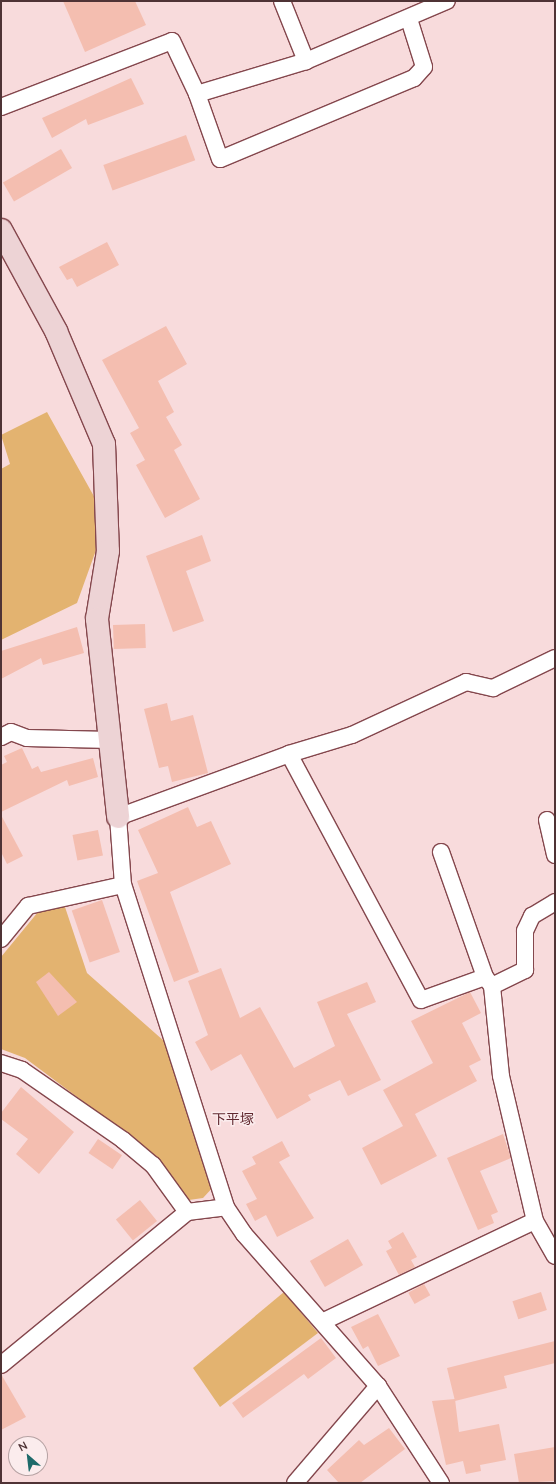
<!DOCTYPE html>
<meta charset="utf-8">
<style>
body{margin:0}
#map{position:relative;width:556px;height:1484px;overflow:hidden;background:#f8dbdc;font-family:Mulish,"Noto Sans JP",sans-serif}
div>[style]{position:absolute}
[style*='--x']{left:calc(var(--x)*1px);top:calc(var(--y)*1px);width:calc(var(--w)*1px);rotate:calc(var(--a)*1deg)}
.green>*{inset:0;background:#e3b370}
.building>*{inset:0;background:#f4beb0;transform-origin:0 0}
.roads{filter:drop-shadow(1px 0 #84474d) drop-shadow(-1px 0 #84474d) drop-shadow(0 1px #84474d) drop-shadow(0 -1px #84474d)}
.street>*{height:16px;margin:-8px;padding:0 8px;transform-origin:8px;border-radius:8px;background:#fff}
.secondary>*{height:22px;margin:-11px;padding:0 11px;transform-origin:11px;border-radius:11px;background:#edd3d5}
span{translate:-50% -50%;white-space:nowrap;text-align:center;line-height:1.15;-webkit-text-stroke:3px #fbeced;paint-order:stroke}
.quarter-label{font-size:14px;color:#61282f}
.frame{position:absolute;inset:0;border:2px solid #4f3335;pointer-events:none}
.north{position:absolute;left:8px;top:1436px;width:40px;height:40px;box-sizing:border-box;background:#fbeced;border:1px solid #b6a2a3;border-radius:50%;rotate:332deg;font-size:11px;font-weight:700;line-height:16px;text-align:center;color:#4f3335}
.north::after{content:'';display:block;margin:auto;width:14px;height:18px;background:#1d6a6a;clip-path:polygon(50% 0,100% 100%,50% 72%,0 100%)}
</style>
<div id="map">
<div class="green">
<i style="clip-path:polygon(47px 412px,96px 500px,100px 539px,77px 603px,1px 640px,1px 469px,10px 464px,1px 435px)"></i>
<i style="clip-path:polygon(64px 904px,87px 973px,164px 1041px,215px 1185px,203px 1198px,189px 1200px,156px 1156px,25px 1058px,1px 1049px,1px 957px,38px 912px)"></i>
<i style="clip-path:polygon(284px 1292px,318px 1333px,220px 1407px,193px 1368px)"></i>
</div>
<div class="building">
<i style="clip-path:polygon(63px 1px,135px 1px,146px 25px,85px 52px)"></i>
<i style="clip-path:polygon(131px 78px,144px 104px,88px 125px,86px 119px,52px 138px,42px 118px)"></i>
<i style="left:186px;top:135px;width:27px;height:88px;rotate:70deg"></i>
<i style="left:61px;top:149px;width:22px;height:67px;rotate:60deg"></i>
<i style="clip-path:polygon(107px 242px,119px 265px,77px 287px,72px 278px,67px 280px,59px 267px)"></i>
<i style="clip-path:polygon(166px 326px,187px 364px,158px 381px,174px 412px,166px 417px,182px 445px,174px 450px,200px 499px,165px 518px,136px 465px,145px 460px,130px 433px,139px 428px,102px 360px)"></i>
<i style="clip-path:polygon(202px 535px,211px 561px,186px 571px,204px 621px,173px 632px,146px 556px)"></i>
<i style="left:145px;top:624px;width:24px;height:32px;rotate:88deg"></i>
<i style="clip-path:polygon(77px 627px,84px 653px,43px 665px,41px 658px,1px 679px,1px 651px)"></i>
<i style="clip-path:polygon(167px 703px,171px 721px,193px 715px,208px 773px,172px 782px,168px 766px,159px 768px,144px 709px)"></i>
<i style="clip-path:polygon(22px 748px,32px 769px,38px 766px,41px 772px,93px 758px,98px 777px,69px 786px,67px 780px,1px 812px,1px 765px,7px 762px,4px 756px)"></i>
<i style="clip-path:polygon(188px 807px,197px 827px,211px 821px,231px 864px,170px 892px,199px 972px,174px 982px,137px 881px,158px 873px,138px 830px)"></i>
<i style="clip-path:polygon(1px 815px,23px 856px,7px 864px,1px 852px)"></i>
<i style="left:98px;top:830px;width:26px;height:26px;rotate:79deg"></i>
<i style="left:102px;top:900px;width:55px;height:32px;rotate:71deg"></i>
<i style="clip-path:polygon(221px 968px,240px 1018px,260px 1007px,294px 1068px,335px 1046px,317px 1002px,367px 982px,376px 1002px,347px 1014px,381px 1080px,348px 1096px,340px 1080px,308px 1095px,311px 1100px,277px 1119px,241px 1054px,211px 1071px,195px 1042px,208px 1035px,188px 981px)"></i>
<i style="clip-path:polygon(49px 972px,77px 1002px,58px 1016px,36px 982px)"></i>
<i style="clip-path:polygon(470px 992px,481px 1013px,462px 1023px,481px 1060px,469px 1066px,477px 1081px,415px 1114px,437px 1156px,381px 1185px,362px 1148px,403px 1126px,383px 1090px,433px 1063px,411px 1021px)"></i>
<i style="clip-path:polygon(21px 1087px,74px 1132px,39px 1174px,16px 1154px,28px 1139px,1px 1119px,1px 1113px)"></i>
<i style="clip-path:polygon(503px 1134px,511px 1158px,480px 1171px,498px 1212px,491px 1215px,494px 1223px,478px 1230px,447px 1158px)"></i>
<i style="left:98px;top:1139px;width:29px;height:17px;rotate:34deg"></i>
<i style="clip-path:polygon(282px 1141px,290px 1156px,279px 1162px,314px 1218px,277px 1237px,266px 1215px,255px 1221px,246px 1204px,257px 1199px,242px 1171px,256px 1164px,252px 1157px)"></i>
<i style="left:140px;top:1200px;width:27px;height:31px;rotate:51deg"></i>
<i style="clip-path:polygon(403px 1232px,417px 1257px,411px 1260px,415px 1267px,399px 1275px,386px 1251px,392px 1248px,388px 1241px)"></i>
<i style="left:348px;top:1239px;width:30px;height:44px;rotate:60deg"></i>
<i style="left:424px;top:1284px;width:13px;height:18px;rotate:61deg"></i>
<i style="left:541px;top:1292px;width:19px;height:30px;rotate:72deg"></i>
<i style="clip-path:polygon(378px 1314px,400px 1356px,378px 1366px,368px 1346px,363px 1349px,351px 1327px)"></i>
<i style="clip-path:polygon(321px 1338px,336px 1358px,308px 1379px,304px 1374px,243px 1418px,232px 1403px)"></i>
<i style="clip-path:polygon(555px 1341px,555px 1363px,504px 1376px,507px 1388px,455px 1401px,447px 1368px)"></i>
<i style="clip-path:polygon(1px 1374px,26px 1417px,1px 1430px)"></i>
<i style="clip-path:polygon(455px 1399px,459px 1432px,499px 1424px,506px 1460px,480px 1465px,481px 1471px,466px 1474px,463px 1461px,446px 1465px,432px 1401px)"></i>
<i style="clip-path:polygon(389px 1428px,405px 1449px,360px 1483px,339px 1483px,327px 1470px,359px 1440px,364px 1445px)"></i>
<i style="clip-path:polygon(555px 1447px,555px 1481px,519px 1483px,514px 1454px)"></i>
</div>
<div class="roads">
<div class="street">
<i style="--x:282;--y:1;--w:65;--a:68.2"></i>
<i style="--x:409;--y:19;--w:50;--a:72.6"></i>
<i style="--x:424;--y:67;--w:15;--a:132"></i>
<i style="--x:414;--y:78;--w:210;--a:157.3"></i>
<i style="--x:220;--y:159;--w:69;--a:-109.5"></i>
<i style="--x:197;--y:94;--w:114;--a:-16.8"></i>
<i style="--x:306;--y:61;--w:153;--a:-23.1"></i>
<i style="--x:1;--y:107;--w:183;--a:-21.1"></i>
<i style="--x:172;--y:41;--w:59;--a:64.7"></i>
<i style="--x:1;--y:737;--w:11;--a:-27"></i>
<i style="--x:11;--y:732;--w:17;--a:21"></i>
<i style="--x:27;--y:738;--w:83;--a:1.4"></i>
<i style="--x:289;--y:754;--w:279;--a:61.8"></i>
<i style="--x:421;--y:1000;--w:68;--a:-19.8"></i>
<i style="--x:485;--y:977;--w:11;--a:52"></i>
<i style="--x:492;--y:986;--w:90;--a:84.3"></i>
<i style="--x:501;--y:1076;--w:149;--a:76.8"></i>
<i style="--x:547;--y:820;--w:36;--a:77"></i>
<i style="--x:441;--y:852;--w:133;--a:70.6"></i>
<i style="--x:1;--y:939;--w:43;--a:-50.7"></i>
<i style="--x:28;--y:906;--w:97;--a:-12.5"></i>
<i style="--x:492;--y:986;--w:37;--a:-26"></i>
<i style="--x:525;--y:970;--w:39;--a:-90"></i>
<i style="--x:525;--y:931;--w:17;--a:-65"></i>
<i style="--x:532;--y:916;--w:27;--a:-31"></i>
<i style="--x:1;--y:1063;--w:22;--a:18"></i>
<i style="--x:22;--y:1070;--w:123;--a:34.7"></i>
<i style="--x:123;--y:1140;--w:39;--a:40"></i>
<i style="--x:153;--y:1165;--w:58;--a:54.1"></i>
<i style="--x:187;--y:1212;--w:39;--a:-7"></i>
<i style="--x:324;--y:1321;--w:233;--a:-25.4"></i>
<i style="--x:535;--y:1221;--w:40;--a:60.3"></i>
<i style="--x:1;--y:1365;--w:241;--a:-39.4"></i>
<i style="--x:295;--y:1483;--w:128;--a:-49.4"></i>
<i style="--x:441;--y:1483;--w:116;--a:-123"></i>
<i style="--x:378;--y:1386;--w:203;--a:-131.4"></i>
<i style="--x:244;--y:1234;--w:32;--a:-124"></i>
<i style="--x:226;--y:1207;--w:338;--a:-107.7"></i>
<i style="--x:123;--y:885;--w:68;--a:-94.2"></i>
<i style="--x:118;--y:817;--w:182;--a:-20.2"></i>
<i style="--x:289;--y:754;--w:66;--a:-16.8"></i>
<i style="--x:352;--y:735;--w:126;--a:-24.9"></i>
<i style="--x:466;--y:682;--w:28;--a:13"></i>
<i style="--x:493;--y:688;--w:69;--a:-25.8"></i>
</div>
<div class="secondary">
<i style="--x:1;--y:230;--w:115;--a:61.4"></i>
<i style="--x:56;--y:331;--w:123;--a:67"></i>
<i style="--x:104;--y:444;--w:107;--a:87.9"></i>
<i style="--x:108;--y:551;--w:69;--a:99.2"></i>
<i style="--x:97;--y:619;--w:199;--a:83.9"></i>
</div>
</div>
<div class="quarter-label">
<span style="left:233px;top:1119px">下平塚</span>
</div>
<div class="frame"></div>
<div class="north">N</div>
</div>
